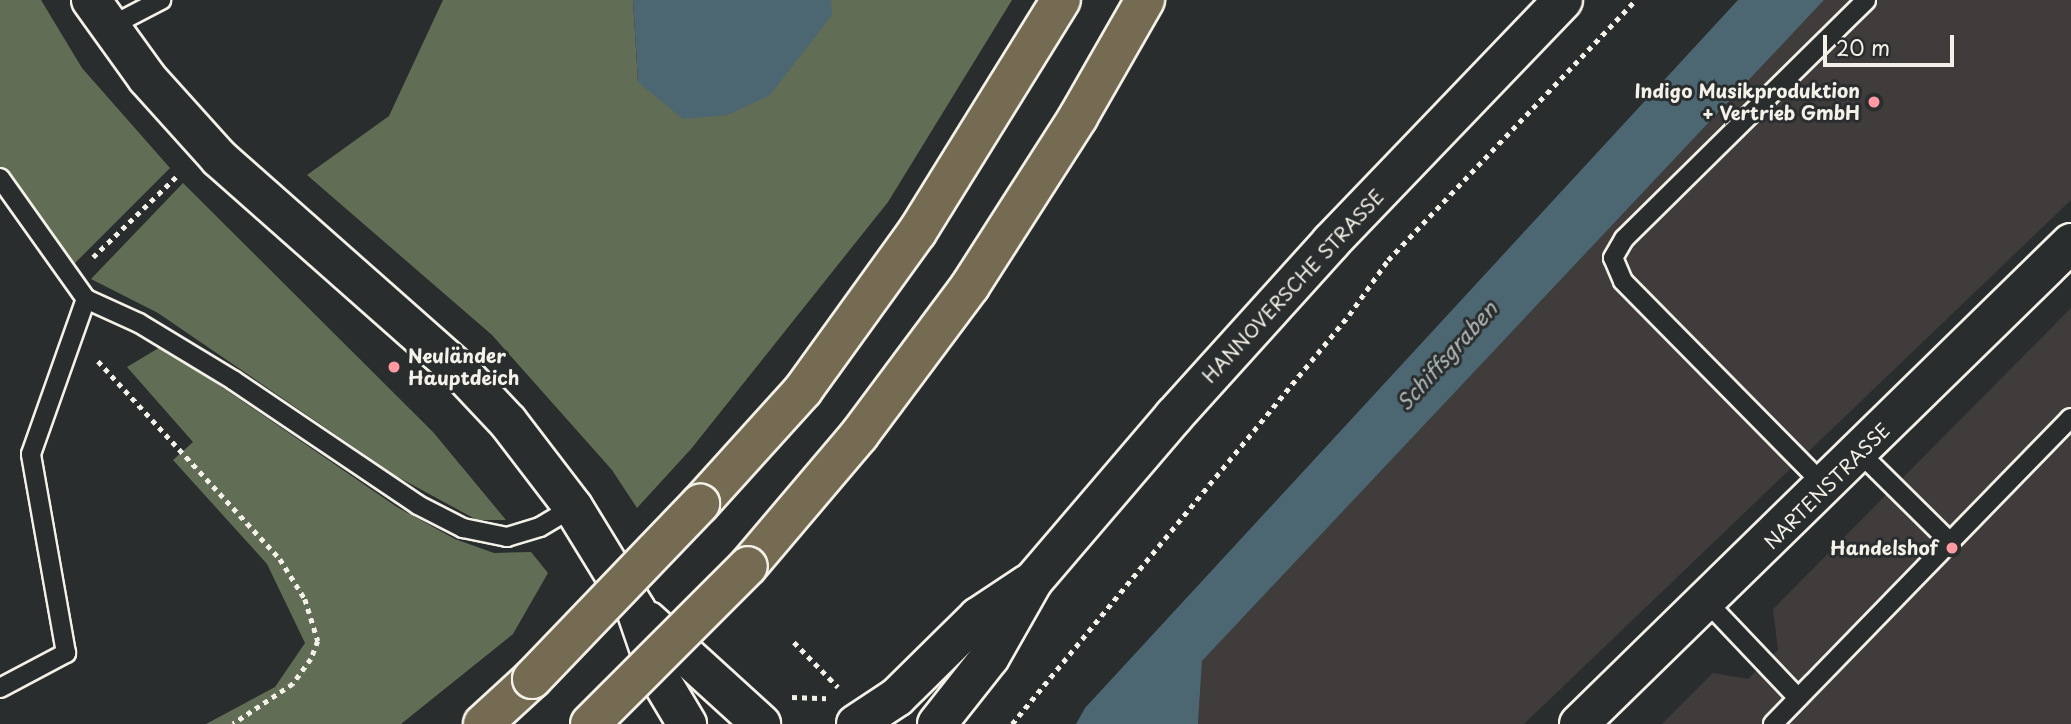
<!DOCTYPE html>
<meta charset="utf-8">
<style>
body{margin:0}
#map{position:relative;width:2071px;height:724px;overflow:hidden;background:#2a2d2e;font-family:"Playpen Sans",sans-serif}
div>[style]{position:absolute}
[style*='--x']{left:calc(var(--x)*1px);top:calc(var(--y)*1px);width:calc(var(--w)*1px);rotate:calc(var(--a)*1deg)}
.built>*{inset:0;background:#3f3c3b}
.green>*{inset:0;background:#616d54}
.water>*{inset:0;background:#4c6771}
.path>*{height:4.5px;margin-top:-2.25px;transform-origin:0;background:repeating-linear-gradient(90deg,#f4f1e8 0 5px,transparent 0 10px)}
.roads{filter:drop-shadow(2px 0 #f4f1e8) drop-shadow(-2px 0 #f4f1e8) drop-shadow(0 2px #f4f1e8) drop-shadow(0 -2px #f4f1e8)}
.service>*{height:18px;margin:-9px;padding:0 9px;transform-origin:9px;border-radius:9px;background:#2a2d2e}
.tertiary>*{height:38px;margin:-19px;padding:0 19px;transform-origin:19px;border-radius:19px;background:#2a2d2e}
.secondary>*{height:38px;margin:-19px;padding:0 19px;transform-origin:19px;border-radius:19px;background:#2a2d2e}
.trunk>*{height:38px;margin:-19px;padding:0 19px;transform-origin:19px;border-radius:19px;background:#746b52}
.bridges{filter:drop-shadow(2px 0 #f4f1e8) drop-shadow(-2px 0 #f4f1e8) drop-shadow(0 2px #f4f1e8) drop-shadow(0 -2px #f4f1e8)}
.trunk-bridge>*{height:38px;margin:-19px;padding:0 19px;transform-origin:19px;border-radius:19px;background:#746b52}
.dots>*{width:19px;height:19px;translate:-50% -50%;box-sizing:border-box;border:4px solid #2a2d2e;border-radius:50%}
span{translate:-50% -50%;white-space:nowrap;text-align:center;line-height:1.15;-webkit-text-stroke:6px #2a2d2e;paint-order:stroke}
.poi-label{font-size:19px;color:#f4f1e8;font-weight:700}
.right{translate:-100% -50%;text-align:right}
.left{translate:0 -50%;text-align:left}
.street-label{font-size:19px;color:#f4f1e8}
.water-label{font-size:21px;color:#b1bab8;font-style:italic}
.scale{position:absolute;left:1823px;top:35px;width:131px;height:32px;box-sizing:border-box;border:4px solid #f4f1e8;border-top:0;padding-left:9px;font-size:21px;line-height:24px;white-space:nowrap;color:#f4f1e8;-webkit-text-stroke:5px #2a2d2e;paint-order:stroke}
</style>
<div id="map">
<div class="built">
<i style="clip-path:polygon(1824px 0,2071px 0,2071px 200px,1524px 724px,1198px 724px,1202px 661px)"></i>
<i style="clip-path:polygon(2071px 308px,2071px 724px,1662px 724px,1713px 673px,1748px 679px,1778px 650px,1773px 609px)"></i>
</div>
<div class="green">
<i style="clip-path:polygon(0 0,41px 0,82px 68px,170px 168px,74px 264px,57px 250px,0 167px)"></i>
<i style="clip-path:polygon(443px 0,633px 0,638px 82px,831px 15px,831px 0,1012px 0,888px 202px,691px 449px,637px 508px,612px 470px,492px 335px,307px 175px,389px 116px)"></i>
<i style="clip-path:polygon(183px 183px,433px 432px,506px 520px,477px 520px,396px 476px,158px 313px,91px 279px)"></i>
<i style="clip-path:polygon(162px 346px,397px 507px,455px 539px,494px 553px,531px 552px,548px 573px,513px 634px,401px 724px,206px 724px,275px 687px,305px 643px,267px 564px,173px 460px,193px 442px,127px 367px)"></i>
</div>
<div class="water">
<i style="clip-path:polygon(633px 0,831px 0,832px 15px,770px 95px,728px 115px,683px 119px,638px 82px)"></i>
<i style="clip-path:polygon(1738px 0,1824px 0,1202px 661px,1198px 724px,1076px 724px,1085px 708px)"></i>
</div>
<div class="path">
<i style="--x:93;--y:257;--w:118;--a:-44"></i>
<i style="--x:98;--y:361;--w:269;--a:47.4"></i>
<i style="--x:280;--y:559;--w:47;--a:58"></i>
<i style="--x:305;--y:599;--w:44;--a:72.8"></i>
<i style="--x:318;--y:641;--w:19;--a:111"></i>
<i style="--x:311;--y:659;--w:31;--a:126"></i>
<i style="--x:293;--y:684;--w:72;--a:146.3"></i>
<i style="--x:794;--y:642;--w:63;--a:45.6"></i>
<i style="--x:792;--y:697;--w:34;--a:2"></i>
<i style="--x:1012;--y:724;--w:530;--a:-50.51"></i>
<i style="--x:1349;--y:315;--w:67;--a:-54.7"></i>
<i style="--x:1388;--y:260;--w:359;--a:-46.4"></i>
</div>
<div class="roads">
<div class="service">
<i style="--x:109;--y:27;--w:59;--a:-27.4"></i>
<i style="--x:0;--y:178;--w:148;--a:54.6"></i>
<i style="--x:86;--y:299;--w:58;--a:24.4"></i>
<i style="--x:139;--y:323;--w:110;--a:31.2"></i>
<i style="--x:233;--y:380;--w:223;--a:34"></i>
<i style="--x:418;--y:505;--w:51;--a:27.1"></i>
<i style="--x:463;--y:528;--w:45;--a:11.6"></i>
<i style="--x:507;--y:537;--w:34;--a:-17"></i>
<i style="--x:540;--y:527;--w:39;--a:-31"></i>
<i style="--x:1860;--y:453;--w:127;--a:44.7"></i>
<i style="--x:1826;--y:487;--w:289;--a:-134.6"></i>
<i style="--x:1623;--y:281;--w:25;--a:-113"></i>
<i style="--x:1613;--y:258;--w:22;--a:-60"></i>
<i style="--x:1624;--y:239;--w:340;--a:-44.6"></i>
<i style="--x:1707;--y:602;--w:132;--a:46.5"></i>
<i style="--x:0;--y:688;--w:75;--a:-27.9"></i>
<i style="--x:66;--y:653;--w:202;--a:-100"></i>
<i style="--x:31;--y:454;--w:164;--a:-70.5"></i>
<i style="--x:1773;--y:724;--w:427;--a:-45.8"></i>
</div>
<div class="tertiary">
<i style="--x:91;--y:0;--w:96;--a:54.3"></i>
<i style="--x:147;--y:78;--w:108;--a:48"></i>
<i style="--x:219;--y:158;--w:322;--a:41.5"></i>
<i style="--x:460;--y:371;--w:70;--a:46.7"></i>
<i style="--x:508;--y:422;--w:107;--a:52.6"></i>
<i style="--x:573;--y:507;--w:121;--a:58.5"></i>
<i style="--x:636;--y:610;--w:71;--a:71.1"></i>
<i style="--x:659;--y:677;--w:55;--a:59.2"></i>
<i style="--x:648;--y:621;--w:153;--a:42.3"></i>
<i style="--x:1579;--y:724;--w:688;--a:-44.35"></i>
</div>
<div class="secondary">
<i style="--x:856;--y:724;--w:49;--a:-33.4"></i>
<i style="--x:897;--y:697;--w:114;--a:-44.6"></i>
<i style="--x:978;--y:617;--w:60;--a:-33.4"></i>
<i style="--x:937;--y:724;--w:85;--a:-51.7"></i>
<i style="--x:990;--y:657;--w:87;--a:-60.5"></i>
<i style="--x:1033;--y:581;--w:217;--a:-49.5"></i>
<i style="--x:1174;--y:416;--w:234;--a:-47.9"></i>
<i style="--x:1331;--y:242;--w:335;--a:-46.2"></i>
</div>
<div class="trunk">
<i style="--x:700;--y:504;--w:154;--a:-47.9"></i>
<i style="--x:803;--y:390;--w:195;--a:-54.2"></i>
<i style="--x:917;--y:232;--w:273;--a:-58.2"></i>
<i style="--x:748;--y:566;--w:172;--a:-49.7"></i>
<i style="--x:859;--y:435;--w:186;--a:-53.3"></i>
<i style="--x:970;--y:286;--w:201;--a:-57.4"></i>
<i style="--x:1078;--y:117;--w:135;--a:-60.2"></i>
<i style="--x:483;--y:724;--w:67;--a:-42.6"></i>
</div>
</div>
<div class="bridges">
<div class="trunk-bridge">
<i style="--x:532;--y:679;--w:243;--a:-46.2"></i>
<i style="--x:590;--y:724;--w:223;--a:-45"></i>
</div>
</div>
<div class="dots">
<i style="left:1874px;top:102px;background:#ff9aa2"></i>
<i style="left:394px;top:367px;background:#ff9aa2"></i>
<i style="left:1952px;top:548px;background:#ff9aa2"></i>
</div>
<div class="poi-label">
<span class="right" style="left:1860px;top:102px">Indigo Musikproduktion<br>+ Vertrieb GmbH</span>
<span class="left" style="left:408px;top:367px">Neuländer<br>Hauptdeich</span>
<span class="right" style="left:1938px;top:548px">Handelshof</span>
</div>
<div class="street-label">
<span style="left:1293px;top:286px;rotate:-47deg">HANNOVERSCHE STRASSE</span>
<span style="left:1827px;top:486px;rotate:-45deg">NARTENSTRASSE</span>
</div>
<div class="water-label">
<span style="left:1446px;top:355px;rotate:-48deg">Schiffsgraben</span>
</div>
<div class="scale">20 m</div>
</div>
